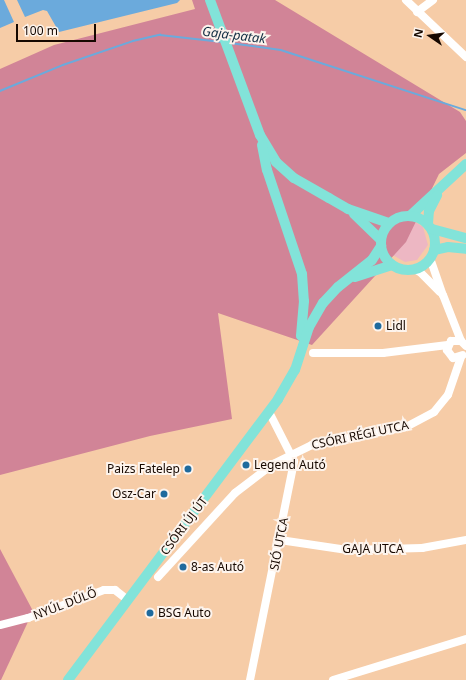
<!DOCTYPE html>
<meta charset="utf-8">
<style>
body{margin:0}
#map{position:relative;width:466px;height:680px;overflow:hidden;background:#f6cca7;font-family:"Noto Sans",sans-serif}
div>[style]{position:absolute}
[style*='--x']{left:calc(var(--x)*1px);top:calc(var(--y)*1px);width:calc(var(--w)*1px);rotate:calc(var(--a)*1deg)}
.green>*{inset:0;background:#edb7c3}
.forest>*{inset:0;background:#d18497}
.water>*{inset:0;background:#6baadc}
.stream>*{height:1.5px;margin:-0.75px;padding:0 0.75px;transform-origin:0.75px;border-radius:0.75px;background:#6baadc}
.minor>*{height:8px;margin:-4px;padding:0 4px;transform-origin:4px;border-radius:4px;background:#fff}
.major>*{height:10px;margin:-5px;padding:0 5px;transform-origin:5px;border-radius:5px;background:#82e3d9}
.major>.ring{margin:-5px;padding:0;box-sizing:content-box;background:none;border:10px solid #82e3d9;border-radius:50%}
.dots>*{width:11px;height:11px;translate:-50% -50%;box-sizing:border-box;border:2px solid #fdf4ed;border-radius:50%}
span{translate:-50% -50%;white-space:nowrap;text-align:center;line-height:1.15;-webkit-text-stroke:4px #fdf4ed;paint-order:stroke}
.poi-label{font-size:12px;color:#160800}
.left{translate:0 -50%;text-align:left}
.right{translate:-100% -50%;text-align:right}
.street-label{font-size:12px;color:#160800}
.water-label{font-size:13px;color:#132f44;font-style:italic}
.north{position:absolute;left:410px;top:16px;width:40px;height:40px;-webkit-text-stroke:3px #fdf4ed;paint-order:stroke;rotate:283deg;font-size:11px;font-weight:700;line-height:16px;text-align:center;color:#160800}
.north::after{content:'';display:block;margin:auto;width:14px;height:18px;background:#160800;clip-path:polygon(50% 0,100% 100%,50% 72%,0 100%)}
.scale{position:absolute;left:16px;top:24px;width:80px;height:18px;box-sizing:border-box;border:2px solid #160800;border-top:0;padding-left:5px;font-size:12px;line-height:14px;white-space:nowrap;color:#160800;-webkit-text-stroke:3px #fdf4ed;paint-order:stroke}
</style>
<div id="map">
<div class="green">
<i style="clip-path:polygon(412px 220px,423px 227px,428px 245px,417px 260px,405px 262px,389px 253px)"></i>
</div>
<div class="forest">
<i style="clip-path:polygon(192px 0,275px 0,460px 112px,466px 121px,466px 153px,439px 174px,406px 242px,312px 345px,218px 313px,232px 419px,150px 436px,0 475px,0 69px,54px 45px,195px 9px)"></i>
<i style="clip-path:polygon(0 549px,33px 611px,1px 680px,0 680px)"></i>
</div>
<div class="water">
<i style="clip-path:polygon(0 0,4px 0,14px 22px,0 28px)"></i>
<i style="clip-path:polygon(17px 0,180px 0,177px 3px,59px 32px,47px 11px,43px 10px,25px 17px)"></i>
</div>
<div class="stream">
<i style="--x:230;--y:43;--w:51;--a:7.8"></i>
<i style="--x:281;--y:50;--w:194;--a:18"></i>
<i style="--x:0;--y:91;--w:68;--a:-22.4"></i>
<i style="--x:63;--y:65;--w:74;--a:-18.9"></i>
<i style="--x:133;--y:41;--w:28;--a:-13"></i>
<i style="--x:160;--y:35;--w:62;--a:6.4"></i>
</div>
<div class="minor">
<i style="--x:406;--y:0;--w:83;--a:43.5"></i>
<i style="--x:417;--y:12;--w:20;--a:-37"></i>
<i style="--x:430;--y:258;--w:39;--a:71"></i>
<i style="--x:443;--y:295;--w:49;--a:68.6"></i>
<i style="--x:461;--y:341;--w:7;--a:45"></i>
<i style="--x:414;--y:269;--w:7;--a:27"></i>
<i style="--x:420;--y:272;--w:28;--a:45"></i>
<i style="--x:461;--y:341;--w:10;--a:180"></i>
<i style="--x:451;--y:341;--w:10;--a:114"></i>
<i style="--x:447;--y:350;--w:10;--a:53"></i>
<i style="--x:453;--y:358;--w:10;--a:-17"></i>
<i style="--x:313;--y:353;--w:70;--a:0"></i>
<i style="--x:383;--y:353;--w:65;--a:-7"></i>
<i style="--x:280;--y:540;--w:68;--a:8.5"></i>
<i style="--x:347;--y:550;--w:75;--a:-1.5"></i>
<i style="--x:422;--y:548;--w:45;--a:-10.3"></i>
<i style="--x:158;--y:577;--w:114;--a:-47.5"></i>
<i style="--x:235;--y:493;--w:48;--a:-37.3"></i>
<i style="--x:273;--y:464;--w:43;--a:-26"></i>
<i style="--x:312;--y:445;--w:96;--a:-10.8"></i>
<i style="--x:406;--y:427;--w:32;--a:-28"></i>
<i style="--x:434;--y:412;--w:22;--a:-51"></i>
<i style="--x:448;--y:395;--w:40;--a:-71.1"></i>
<i style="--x:0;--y:625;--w:29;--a:-14"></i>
<i style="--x:28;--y:618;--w:81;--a:-20.2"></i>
<i style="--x:104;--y:590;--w:11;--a:0"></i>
<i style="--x:115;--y:590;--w:16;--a:38"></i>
<i style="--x:250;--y:680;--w:223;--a:-78.6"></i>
<i style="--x:294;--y:461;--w:55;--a:-117"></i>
<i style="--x:333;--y:680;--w:139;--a:-17.1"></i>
</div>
<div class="major">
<i style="--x:210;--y:0;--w:144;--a:69.7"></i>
<i style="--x:260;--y:135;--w:31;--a:59"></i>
<i style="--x:276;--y:162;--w:24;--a:42"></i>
<i style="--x:294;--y:178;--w:40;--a:29.7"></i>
<i style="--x:329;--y:198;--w:22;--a:30"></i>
<i style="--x:348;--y:209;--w:43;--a:18.9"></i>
<i style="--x:262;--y:145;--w:25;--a:79"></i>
<i style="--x:267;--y:170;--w:110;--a:71.4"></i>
<i style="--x:302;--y:274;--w:27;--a:86"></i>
<i style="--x:304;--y:301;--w:35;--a:95"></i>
<i style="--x:354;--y:214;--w:37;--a:44"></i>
<i style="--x:411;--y:215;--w:75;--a:-42.8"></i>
<i class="ring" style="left:381px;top:216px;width:44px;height:44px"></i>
<i style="--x:428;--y:224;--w:13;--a:-86"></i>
<i style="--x:429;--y:211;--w:18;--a:-63"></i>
<i style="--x:432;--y:229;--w:35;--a:15"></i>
<i style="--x:434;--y:250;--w:14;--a:-12"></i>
<i style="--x:448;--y:247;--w:18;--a:6"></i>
<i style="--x:355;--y:277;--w:39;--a:-18"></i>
<i style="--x:68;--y:680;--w:351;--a:-53.2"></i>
<i style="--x:278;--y:399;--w:34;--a:-60"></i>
<i style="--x:295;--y:370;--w:45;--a:-72"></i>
<i style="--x:309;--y:327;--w:28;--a:-60"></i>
<i style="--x:323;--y:303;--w:22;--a:-47"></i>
<i style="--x:338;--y:287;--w:43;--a:-38.5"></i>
<i style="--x:372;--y:260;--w:17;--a:-57"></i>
</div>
<div class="dots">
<i style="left:378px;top:326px;background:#1f6a9d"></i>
<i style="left:246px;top:465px;background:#1f6a9d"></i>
<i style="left:188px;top:469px;background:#1f6a9d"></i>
<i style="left:164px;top:494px;background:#1f6a9d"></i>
<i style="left:183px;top:567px;background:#1f6a9d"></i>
<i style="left:150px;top:613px;background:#1f6a9d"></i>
</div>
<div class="poi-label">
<span class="left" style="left:386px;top:326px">Lidl</span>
<span class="left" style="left:254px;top:465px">Legend Autó</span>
<span class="right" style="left:180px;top:469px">Paizs Fatelep</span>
<span class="right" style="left:156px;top:494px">Osz-Car</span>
<span class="left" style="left:191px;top:567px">8-as Autó</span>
<span class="left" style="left:158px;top:613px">BSG Auto</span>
</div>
<div class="street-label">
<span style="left:360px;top:435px;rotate:-12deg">CSÓRI RÉGI UTCA</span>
<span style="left:184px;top:526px;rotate:-53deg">CSÓRI ÚJ ÚT</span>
<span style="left:279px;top:544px;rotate:-79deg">SIÓ UTCA</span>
<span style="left:373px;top:549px">GAJA UTCA</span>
<span style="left:65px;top:604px;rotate:-21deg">NYÚL DŰLŐ</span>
</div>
<div class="water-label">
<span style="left:234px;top:35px;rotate:7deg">Gaja-patak</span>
</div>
<div class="north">N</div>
<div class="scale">100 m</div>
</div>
